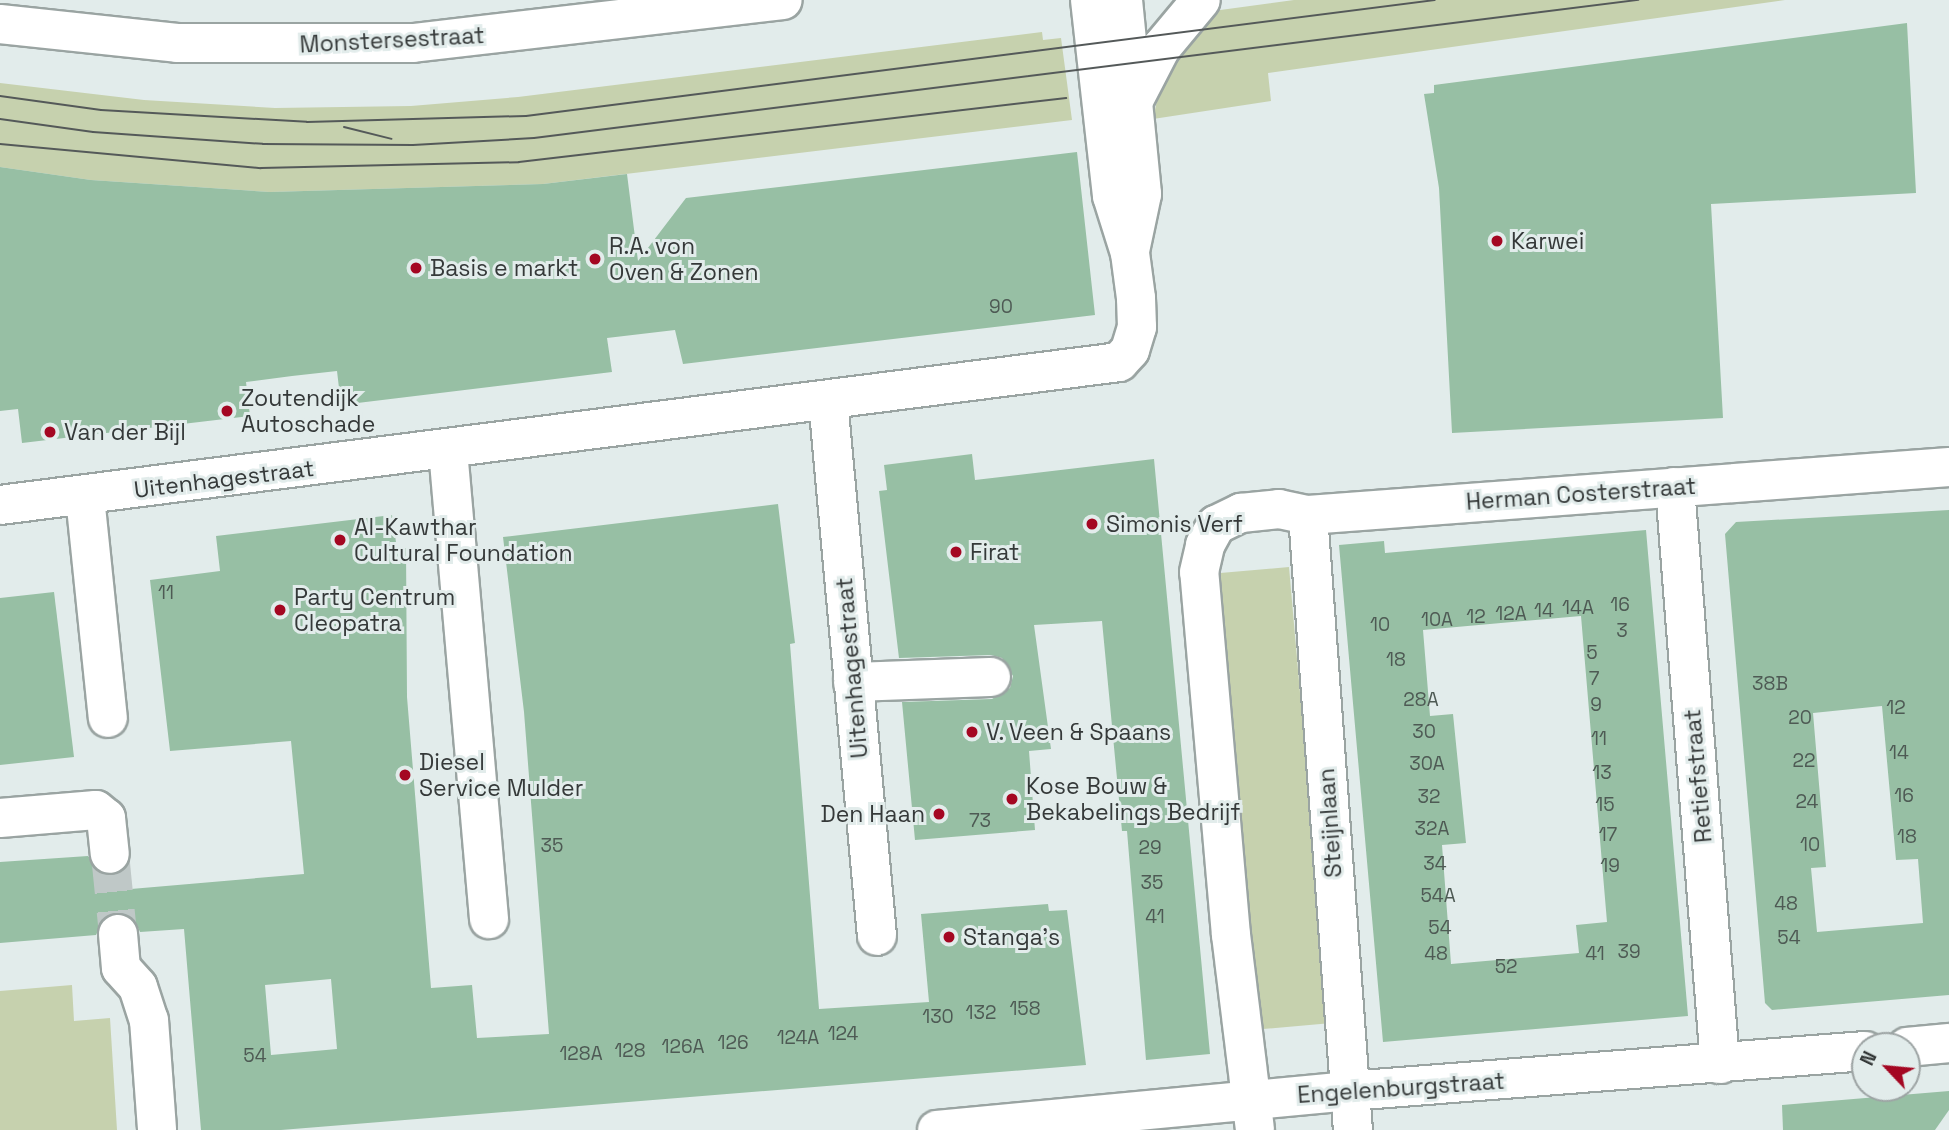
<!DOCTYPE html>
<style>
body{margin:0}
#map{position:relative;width:1949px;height:1130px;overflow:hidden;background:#e2eceb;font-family:"Space Grotesk",sans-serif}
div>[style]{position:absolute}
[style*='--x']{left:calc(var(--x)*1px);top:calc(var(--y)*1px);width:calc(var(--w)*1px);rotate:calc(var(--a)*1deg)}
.green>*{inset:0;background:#c6d1ae;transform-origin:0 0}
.building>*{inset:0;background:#97bfa4}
.minor-tunnel>*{height:38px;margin-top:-19px;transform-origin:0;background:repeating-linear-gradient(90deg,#bfc8c7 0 38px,transparent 0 57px)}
.roads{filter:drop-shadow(2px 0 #9aa4a2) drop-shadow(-2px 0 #9aa4a2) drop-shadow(0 2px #9aa4a2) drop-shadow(0 -2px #9aa4a2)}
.minor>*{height:38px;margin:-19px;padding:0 19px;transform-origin:19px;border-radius:19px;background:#fff}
.tram>*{height:2px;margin:-1px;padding:0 1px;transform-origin:1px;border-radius:1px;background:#545959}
.dots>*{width:19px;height:19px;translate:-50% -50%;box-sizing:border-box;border:4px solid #e2eceb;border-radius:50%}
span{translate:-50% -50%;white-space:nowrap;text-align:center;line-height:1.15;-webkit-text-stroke:6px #e2eceb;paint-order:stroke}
.number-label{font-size:19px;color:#4e5a54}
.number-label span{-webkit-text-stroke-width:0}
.street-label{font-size:23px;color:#353939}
.poi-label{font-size:23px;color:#353939}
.left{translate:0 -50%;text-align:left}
.right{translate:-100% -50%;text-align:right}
.north{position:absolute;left:1851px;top:1032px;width:70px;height:70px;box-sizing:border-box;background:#e2eceb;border:2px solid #9da4a4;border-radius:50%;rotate:296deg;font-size:19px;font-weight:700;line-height:28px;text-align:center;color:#353939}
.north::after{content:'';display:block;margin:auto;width:24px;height:32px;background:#a40722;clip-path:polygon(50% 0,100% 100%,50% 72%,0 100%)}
</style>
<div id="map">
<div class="green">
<i style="clip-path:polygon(1294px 0,1785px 0,1268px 73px,1271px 101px,1153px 119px,1163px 72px,1213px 11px)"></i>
<i style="clip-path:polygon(1042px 32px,1043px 40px,1061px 38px,1072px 120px,543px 184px,270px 192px,91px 180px,0 167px,0 83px,144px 100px,275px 108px,411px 106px,518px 97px)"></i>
<i style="left:1289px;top:567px;width:458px;height:69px;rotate:85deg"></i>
<i style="clip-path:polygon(72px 985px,74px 1021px,110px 1018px,117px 1130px,0 1130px,0 991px)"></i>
</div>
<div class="building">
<i style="clip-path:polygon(1907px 23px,1916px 193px,1711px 204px,1723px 418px,1452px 433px,1439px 188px,1424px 94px,1434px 93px,1434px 85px)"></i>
<i style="clip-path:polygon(1077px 152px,1095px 315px,683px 364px,675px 330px,607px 338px,612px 372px,341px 405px,337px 371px,292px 376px,246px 382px,250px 416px,22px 443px,18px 409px,0 411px,0 167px,91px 180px,270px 192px,543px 184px,627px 174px,638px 261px,686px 198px)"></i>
<i style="clip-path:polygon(972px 454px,975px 480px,1154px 459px,1210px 1054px,1146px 1060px,1127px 831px,1122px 831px,1102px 621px,1034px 625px,1051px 749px,1029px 751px,1035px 830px,915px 840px,902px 702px,992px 699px,1010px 688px,1013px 676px,1002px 658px,991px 655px,899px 658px,879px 491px,887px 490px,884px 465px)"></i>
<i style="clip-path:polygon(evenodd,778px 504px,795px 643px,790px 644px,819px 1009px,929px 1002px,921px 914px,1048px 904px,1049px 911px,1067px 910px,1086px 1065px,281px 1130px,201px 1130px,184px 929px,140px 932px,135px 921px,117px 912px,105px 917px,96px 935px,0 943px,0 862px,88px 856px,102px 874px,113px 876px,129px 864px,131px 889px,304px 874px,291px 741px,170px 751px,150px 580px,220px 571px,216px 536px,392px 515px,397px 549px,406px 548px,407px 697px,431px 988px,472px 985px,477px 1038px,549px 1034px,524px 712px,503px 537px,778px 504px,331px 979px,337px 1049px,271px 1055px,265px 985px,331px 979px)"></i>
<i style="clip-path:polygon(evenodd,1949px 510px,1949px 995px,1772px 1010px,1765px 1003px,1725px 534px,1736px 522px,1949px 510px,1882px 706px,1896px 860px,1918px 859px,1923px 923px,1817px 932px,1811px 868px,1826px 867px,1813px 713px,1882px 706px)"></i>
<i style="clip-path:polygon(evenodd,1646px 530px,1688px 1016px,1383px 1042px,1339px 545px,1384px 541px,1385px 553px,1646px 530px,1581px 616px,1607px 922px,1576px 925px,1579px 953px,1451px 964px,1442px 845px,1466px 843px,1453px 714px,1430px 716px,1423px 630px,1581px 616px)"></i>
<i style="clip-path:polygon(54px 592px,74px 757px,0 765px,0 598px)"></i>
<i style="clip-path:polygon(1949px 1091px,1949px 1110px,1935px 1130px,1783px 1130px,1782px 1105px)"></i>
</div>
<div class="minor-tunnel">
<i style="--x:110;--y:854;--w:80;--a:84.3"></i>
</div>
<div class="roads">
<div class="minor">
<i style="--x:1123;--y:0;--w:195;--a:84.4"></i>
<i style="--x:1142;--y:194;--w:58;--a:101.9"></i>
<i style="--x:0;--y:24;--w:178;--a:6.1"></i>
<i style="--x:177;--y:43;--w:236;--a:0"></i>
<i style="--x:413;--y:43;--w:372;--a:-6.6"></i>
<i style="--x:1134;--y:100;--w:59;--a:-62.6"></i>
<i style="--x:1161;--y:48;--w:62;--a:-50.2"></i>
<i style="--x:828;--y:400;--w:538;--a:84.78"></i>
<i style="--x:448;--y:450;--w:471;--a:85"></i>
<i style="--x:1675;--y:487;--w:579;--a:85.54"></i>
<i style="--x:85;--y:497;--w:222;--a:84.1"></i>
<i style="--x:0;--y:505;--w:1128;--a:-7.28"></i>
<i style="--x:1119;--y:362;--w:16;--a:-47"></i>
<i style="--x:1130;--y:350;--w:24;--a:-73"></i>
<i style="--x:1137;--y:327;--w:29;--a:-92"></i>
<i style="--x:1136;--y:298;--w:45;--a:-97.6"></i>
<i style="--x:1130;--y:253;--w:60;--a:-107.5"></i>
<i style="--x:1112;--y:196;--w:197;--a:-96.4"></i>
<i style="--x:1308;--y:515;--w:617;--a:85.82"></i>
<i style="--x:853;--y:682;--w:138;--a:-2.1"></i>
<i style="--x:0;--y:818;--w:96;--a:-4.8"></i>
<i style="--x:96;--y:810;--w:13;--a:39"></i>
<i style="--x:106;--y:818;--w:36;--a:84"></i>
<i style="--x:118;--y:934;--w:34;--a:85"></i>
<i style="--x:121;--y:968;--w:25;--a:48"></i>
<i style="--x:138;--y:987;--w:35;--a:72"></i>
<i style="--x:149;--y:1020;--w:110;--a:85.8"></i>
<i style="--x:1907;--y:1047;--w:42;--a:-5.4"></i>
<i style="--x:937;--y:1130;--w:414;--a:-5.4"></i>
<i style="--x:1349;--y:1091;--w:518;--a:-4.43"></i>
<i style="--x:1255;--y:1130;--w:196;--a:-97"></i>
<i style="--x:1231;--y:935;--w:364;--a:-95"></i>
<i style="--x:1199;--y:572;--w:28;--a:-77"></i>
<i style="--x:1205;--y:545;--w:23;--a:-61"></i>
<i style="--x:1216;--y:525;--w:28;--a:-26"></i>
<i style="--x:1241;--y:513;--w:38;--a:-6"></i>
<i style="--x:1279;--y:509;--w:30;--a:12"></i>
<i style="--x:1308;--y:515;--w:643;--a:-4.28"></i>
</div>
</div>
<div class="tram">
<i style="--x:0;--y:96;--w:102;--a:7.9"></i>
<i style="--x:101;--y:110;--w:206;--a:3.3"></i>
<i style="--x:307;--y:122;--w:219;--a:-1.6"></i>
<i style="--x:526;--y:116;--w:916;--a:-7.27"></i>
<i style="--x:0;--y:119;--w:94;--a:8"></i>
<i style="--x:93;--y:132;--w:170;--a:4"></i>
<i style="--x:263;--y:144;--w:150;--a:0.4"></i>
<i style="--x:413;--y:145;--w:121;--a:-3.3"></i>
<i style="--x:534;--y:138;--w:1113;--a:-7.13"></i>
<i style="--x:344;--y:127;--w:49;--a:14"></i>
<i style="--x:0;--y:144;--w:262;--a:5.3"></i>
<i style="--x:261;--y:168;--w:258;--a:-1.3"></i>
<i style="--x:519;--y:162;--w:551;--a:-6.67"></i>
</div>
<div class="dots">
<i style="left:1497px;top:241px;background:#a40722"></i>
<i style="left:595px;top:259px;background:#a40722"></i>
<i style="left:416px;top:268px;background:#a40722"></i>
<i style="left:227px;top:411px;background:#a40722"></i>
<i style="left:50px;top:432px;background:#a40722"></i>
<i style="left:1092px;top:524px;background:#a40722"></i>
<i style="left:340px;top:540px;background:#a40722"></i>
<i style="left:956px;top:552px;background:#a40722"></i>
<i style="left:280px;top:610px;background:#a40722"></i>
<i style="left:972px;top:732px;background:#a40722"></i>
<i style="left:405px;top:775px;background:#a40722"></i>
<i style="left:1012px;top:799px;background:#a40722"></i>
<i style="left:939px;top:814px;background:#a40722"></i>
<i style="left:949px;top:937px;background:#a40722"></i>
</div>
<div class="number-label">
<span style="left:1001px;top:307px">90</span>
<span style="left:166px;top:593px">11</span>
<span style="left:1620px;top:605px">16</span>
<span style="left:1578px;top:608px">14A</span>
<span style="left:1544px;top:611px">14</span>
<span style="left:1511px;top:614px">12A</span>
<span style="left:1476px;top:617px">12</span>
<span style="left:1437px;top:620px">10A</span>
<span style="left:1380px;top:625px">10</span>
<span style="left:1622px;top:631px">3</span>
<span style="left:1592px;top:653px">5</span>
<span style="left:1396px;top:660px">18</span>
<span style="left:1594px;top:679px">7</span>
<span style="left:1770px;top:684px">38B</span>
<span style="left:1421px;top:700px">28A</span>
<span style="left:1596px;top:705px">9</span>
<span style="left:1896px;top:708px">12</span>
<span style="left:1800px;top:718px">20</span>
<span style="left:1424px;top:732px">30</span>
<span style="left:1599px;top:739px">11</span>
<span style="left:1899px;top:753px">14</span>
<span style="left:1804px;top:761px">22</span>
<span style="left:1427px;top:764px">30A</span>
<span style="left:1602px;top:773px">13</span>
<span style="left:1904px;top:796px">16</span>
<span style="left:1429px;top:797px">32</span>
<span style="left:1807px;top:802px">24</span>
<span style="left:1605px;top:805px">15</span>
<span style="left:980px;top:821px">73</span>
<span style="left:1432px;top:829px">32A</span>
<span style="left:1608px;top:835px">17</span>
<span style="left:1907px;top:837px">18</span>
<span style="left:1810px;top:845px">10</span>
<span style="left:552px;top:846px">35</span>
<span style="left:1150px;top:848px">29</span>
<span style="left:1435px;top:864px">34</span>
<span style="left:1610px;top:866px">19</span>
<span style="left:1152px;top:883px">35</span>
<span style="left:1438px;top:896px">54A</span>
<span style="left:1786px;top:904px">48</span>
<span style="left:1155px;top:917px">41</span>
<span style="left:1440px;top:928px">54</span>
<span style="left:1789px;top:938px">54</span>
<span style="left:1629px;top:952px">39</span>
<span style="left:1436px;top:954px">48</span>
<span style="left:1595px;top:954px">41</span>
<span style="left:1506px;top:967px">52</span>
<span style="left:1025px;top:1009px">158</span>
<span style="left:981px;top:1013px">132</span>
<span style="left:938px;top:1017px">130</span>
<span style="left:843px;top:1034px">124</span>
<span style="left:798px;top:1038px">124A</span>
<span style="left:733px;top:1043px">126</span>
<span style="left:683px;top:1047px">126A</span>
<span style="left:630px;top:1051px">128</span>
<span style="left:581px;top:1054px">128A</span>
<span style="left:255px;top:1056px">54</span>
</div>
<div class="street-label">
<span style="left:392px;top:40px;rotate:-3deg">Monstersestraat</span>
<span style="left:224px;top:479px;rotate:-7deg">Uitenhagestraat</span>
<span style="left:1581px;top:494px;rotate:-4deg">Herman Costerstraat</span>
<span style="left:852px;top:668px;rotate:-95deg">Uitenhagestraat</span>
<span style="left:1698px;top:776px;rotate:-95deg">Retiefstraat</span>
<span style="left:1330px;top:823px;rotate:-94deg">Steijnlaan</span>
<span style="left:1401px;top:1088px;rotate:-4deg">Engelenburgstraat</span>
</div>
<div class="poi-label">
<span class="left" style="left:1511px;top:241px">Karwei</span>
<span class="left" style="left:609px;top:259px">R.A. von<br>Oven &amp; Zonen</span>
<span class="left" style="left:430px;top:268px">Basis e markt</span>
<span class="left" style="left:241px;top:411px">Zoutendijk<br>Autoschade</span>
<span class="left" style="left:64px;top:432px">Van der Bijl</span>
<span class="left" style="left:1106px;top:524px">Simonis Verf</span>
<span class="left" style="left:354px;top:540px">Al-Kawthar<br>Cultural Foundation</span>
<span class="left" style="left:970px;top:552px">Firat</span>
<span class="left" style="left:294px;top:610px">Party Centrum<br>Cleopatra</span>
<span class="left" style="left:986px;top:732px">V. Veen &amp; Spaans</span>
<span class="left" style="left:419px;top:775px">Diesel<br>Service Mulder</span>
<span class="left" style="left:1026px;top:799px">Kose Bouw &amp;<br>Bekabelings Bedrijf</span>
<span class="right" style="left:925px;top:814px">Den Haan</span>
<span class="left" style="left:963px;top:937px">Stanga's</span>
</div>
<div class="north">N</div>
</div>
